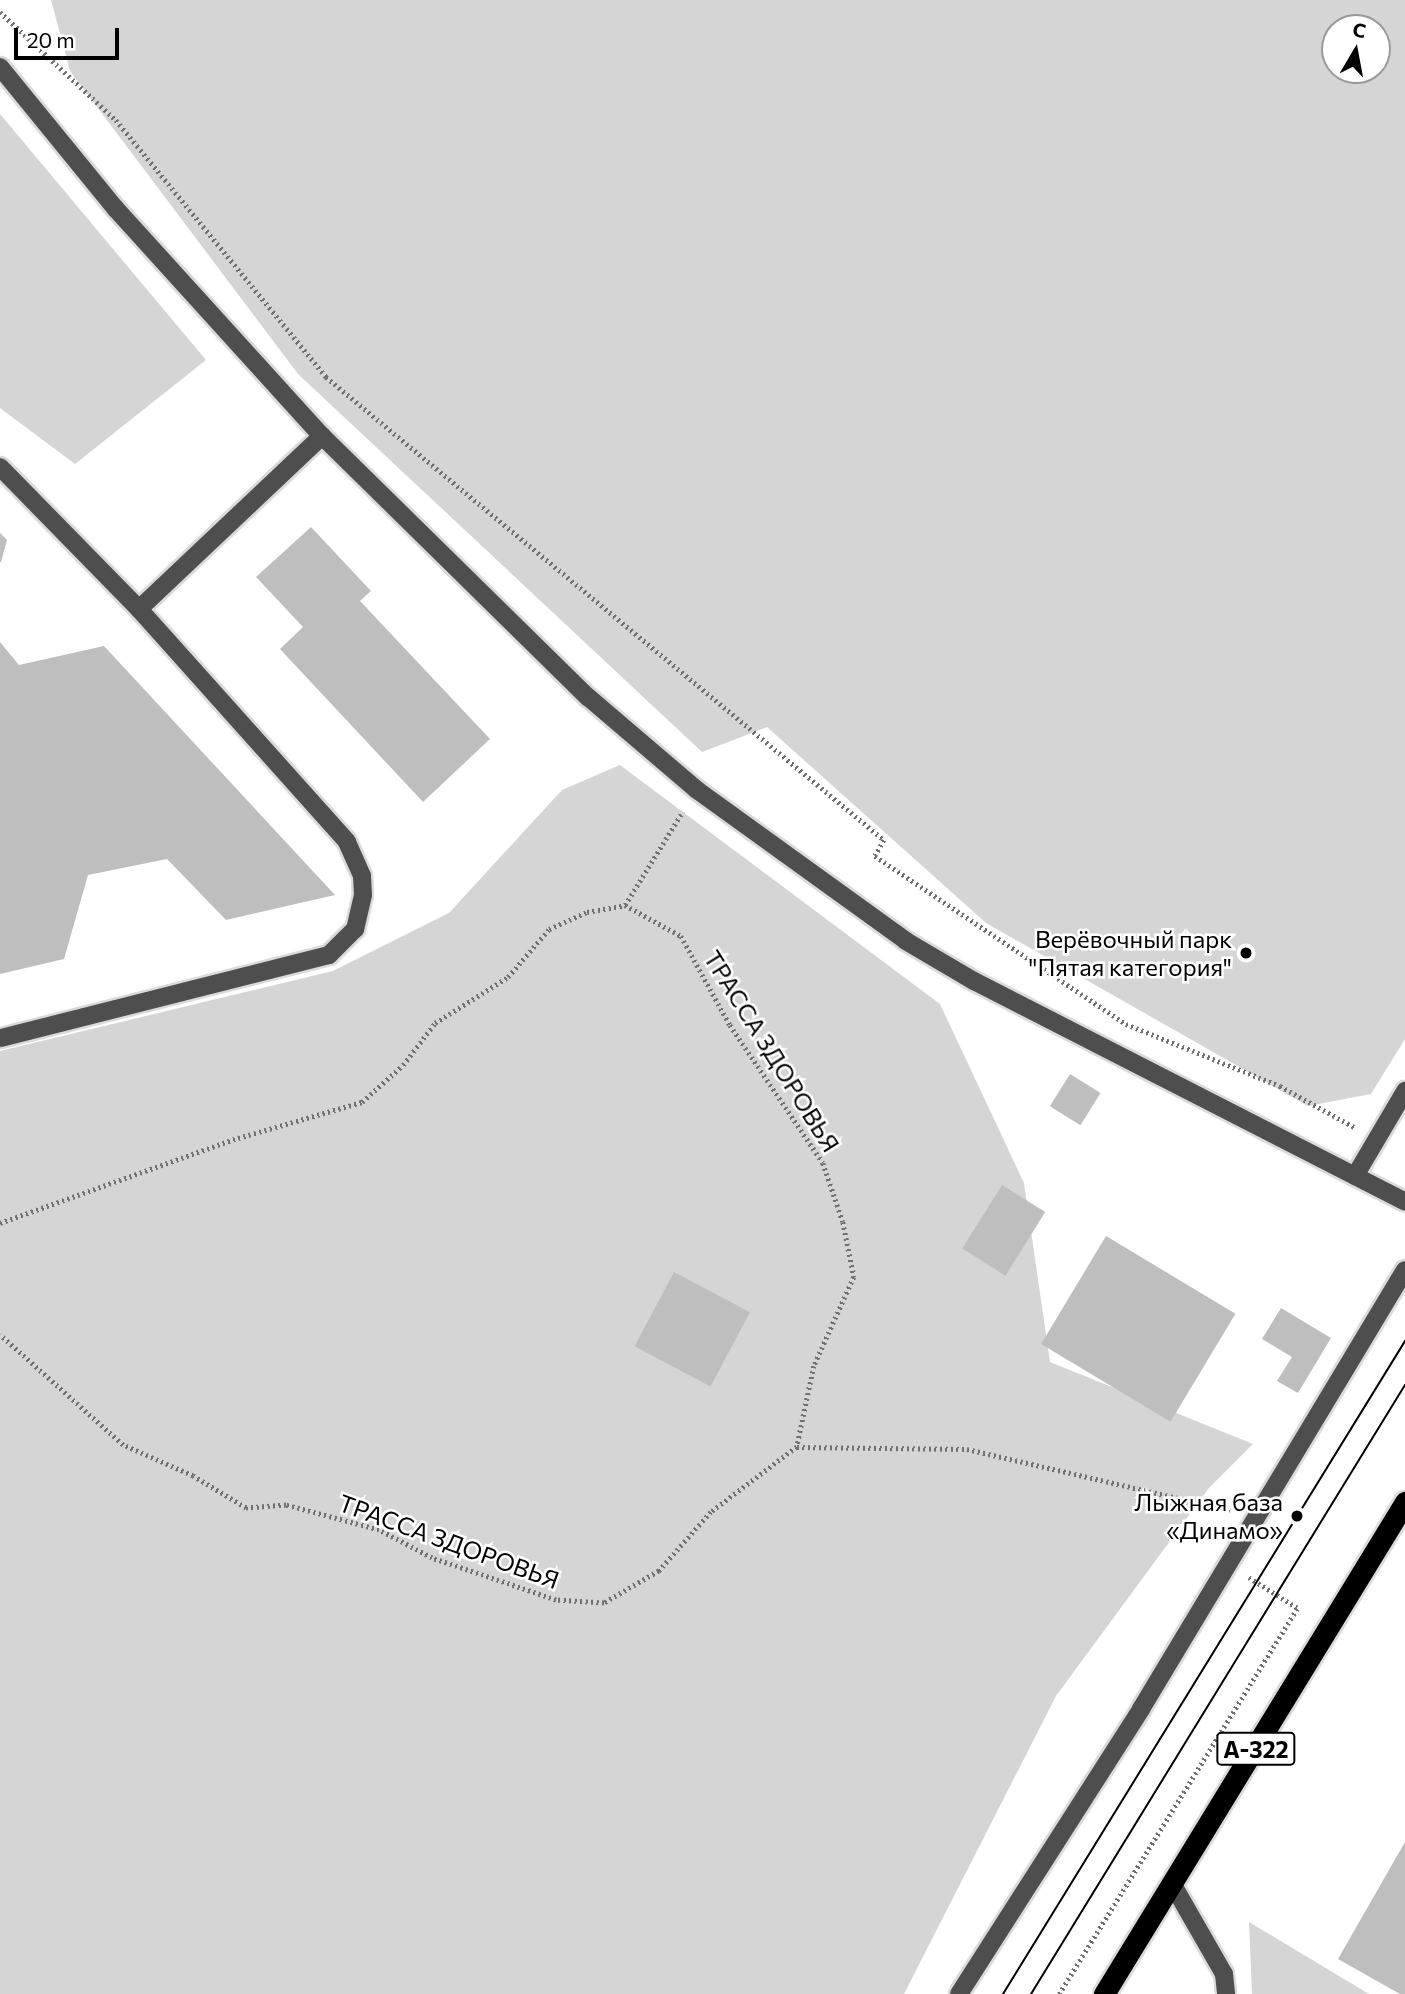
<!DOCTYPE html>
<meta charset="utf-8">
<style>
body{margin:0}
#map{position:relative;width:1405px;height:1994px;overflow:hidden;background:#fff;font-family:Commissioner,sans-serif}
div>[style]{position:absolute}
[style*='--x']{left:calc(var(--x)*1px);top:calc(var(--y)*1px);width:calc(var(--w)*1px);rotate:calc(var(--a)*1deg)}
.green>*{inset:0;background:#d5d5d5}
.building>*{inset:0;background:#bebebe;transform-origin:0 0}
.path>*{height:4.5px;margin-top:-2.25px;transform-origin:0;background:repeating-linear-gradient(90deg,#707070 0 2px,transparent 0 5.5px)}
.roads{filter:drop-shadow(2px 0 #dbdbdb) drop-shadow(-2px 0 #dbdbdb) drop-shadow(0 2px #dbdbdb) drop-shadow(0 -2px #dbdbdb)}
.minor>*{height:18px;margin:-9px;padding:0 9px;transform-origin:9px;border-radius:9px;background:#4e4e4e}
.highway>*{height:21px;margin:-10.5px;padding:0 10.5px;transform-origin:10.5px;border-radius:10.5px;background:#000}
.tram>*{height:2px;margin:-1px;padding:0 1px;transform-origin:1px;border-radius:1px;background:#000}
.dots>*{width:19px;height:19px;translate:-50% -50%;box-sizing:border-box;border:4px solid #fff;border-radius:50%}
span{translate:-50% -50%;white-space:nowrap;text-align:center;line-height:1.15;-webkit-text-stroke:5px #fff;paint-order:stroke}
.shield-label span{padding:2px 5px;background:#fff;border:2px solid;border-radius:5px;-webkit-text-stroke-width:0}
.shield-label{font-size:23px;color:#000;font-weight:700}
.poi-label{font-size:24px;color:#000}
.right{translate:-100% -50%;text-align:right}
.street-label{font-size:24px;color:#000}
.north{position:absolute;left:1321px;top:14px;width:70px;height:70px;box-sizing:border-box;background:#fff;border:2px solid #999;border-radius:50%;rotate:10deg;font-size:19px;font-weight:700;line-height:28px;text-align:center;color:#000}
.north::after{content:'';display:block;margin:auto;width:24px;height:32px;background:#000;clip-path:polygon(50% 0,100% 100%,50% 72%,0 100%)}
.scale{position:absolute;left:14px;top:28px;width:105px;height:32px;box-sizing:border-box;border:4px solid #000;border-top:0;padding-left:9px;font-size:21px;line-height:24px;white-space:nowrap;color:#000;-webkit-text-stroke:5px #fff;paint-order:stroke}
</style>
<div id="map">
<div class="green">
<i style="clip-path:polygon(evenodd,51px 0,1405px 0,1405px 1039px,1371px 1094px,1308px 1106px,986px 923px,767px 727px,702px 752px,298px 374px,70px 71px,51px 0,1335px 28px,1377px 28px,1377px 70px,1335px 70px,1335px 28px)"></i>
<i style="clip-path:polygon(0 114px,206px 360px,75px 464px,0 408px)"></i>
<i style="clip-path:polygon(620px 765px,940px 1004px,1024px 1183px,1050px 1362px,1253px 1444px,1209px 1488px,1056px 1696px,904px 1994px,0 1994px,0 1051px,333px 971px,449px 913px,562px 790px)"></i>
<i style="clip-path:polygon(1249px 1922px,1369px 1994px,1252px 1994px)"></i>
</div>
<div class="building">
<i style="clip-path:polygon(311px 527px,371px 591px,360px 601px,490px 739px,423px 802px,280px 649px,303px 627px,256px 577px)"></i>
<i style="clip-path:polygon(0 533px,7px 540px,1px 562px,0 562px)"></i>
<i style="clip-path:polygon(0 642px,19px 665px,104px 646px,335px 895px,226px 920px,167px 859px,88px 875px,64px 959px,0 974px)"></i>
<i style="left:1070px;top:1074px;width:36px;height:38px;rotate:32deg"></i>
<i style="left:1002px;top:1185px;width:51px;height:75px;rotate:32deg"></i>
<i style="left:1106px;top:1236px;width:151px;height:126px;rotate:31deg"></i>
<i style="left:674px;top:1272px;width:86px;height:84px;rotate:28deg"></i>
<i style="clip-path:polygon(1281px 1308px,1331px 1338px,1298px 1393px,1277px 1381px,1292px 1357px,1262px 1339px)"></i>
<i style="clip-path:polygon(1405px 1842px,1405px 1994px,1400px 1994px,1338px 1959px)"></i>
</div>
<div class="path">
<i style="--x:0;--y:12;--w:158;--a:43"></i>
<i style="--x:116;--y:120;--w:332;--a:50.7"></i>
<i style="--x:326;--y:377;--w:725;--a:39.68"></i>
<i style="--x:884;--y:840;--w:18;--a:119"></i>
<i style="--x:875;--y:856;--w:302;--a:33.8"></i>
<i style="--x:1126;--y:1024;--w:166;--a:21.9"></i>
<i style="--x:1280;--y:1086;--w:85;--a:29"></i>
<i style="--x:625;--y:905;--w:110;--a:-58.3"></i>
<i style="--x:0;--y:1223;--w:253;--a:-19.7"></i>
<i style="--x:238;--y:1138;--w:129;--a:-16.2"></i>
<i style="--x:362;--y:1102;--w:55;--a:-42.1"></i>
<i style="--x:403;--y:1065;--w:53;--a:-52.7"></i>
<i style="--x:435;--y:1023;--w:86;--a:-32.2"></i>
<i style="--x:508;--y:977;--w:63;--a:-49.5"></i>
<i style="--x:549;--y:929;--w:42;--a:-24.1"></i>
<i style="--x:587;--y:912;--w:39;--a:-10"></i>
<i style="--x:625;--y:905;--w:64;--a:29"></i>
<i style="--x:681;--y:936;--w:102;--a:61.2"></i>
<i style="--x:730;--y:1025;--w:166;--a:56"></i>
<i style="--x:823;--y:1163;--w:62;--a:71.3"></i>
<i style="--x:843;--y:1222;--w:56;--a:78.7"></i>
<i style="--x:854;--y:1277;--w:98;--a:114.2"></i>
<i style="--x:814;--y:1366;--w:83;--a:101.9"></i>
<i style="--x:797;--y:1447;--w:108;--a:142.9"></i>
<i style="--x:711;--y:1512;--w:79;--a:131.4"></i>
<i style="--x:659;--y:1571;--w:64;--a:149.8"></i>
<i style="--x:604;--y:1603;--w:48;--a:-176.4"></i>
<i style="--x:556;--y:1600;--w:131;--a:-161.3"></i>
<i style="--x:432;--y:1558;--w:60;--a:-152.2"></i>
<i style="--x:379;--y:1530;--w:96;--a:-165"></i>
<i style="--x:286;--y:1505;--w:40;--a:175.7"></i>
<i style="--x:246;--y:1508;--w:62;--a:-148.9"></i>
<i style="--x:193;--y:1476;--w:77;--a:-156.1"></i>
<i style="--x:123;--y:1445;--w:165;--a:-138.2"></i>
<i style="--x:797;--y:1447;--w:170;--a:0.7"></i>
<i style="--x:967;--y:1449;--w:270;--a:13.1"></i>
<i style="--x:1059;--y:1994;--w:453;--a:-58.3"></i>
<i style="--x:1297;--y:1608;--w:57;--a:-148"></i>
</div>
<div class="roads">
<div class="minor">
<i style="--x:0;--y:67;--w:183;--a:50.8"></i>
<i style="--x:116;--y:209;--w:307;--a:47.8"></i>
<i style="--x:322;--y:436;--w:373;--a:44.5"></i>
<i style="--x:588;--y:697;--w:143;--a:40.5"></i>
<i style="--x:697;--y:790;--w:258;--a:35.8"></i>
<i style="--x:906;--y:941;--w:79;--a:30.5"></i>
<i style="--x:974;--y:981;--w:484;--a:27.1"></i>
<i style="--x:0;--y:467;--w:199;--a:45.6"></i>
<i style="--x:139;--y:609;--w:312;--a:48.2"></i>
<i style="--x:347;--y:842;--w:37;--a:66"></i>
<i style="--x:362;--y:876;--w:19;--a:87"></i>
<i style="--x:363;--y:895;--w:35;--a:103"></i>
<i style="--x:355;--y:929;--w:37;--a:135"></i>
<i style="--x:329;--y:955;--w:339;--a:165.8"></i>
<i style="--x:139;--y:609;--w:252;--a:-43.4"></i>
<i style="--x:1355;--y:1176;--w:99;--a:-59.5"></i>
<i style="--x:1173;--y:1885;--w:103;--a:60.2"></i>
<i style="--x:1224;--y:1974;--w:20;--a:84"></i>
<i style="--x:959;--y:1994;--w:338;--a:-57.4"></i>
<i style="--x:1141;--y:1709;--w:512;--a:-58.98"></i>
</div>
<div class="highway">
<i style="--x:1104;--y:1994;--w:577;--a:-58.54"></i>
</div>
</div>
<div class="tram">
<i style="--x:1003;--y:1994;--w:767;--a:-58.38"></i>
<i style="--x:1031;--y:1994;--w:715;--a:-58.45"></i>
</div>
<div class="dots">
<i style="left:1246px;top:953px;background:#000"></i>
<i style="left:1297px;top:1516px;background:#000"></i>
</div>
<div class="shield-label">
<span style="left:1256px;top:1749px">А-322</span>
</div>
<div class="poi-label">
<span class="right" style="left:1232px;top:953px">Верёвочный парк<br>"Пятая категория"</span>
<span class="right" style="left:1283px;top:1516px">Лыжная база<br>«Динамо»</span>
</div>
<div class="street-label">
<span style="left:772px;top:1051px;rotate:58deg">ТРАССА ЗДОРОВЬЯ</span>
<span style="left:449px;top:1541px;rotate:20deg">ТРАССА ЗДОРОВЬЯ</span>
</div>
<div class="north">С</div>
<div class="scale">20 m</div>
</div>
